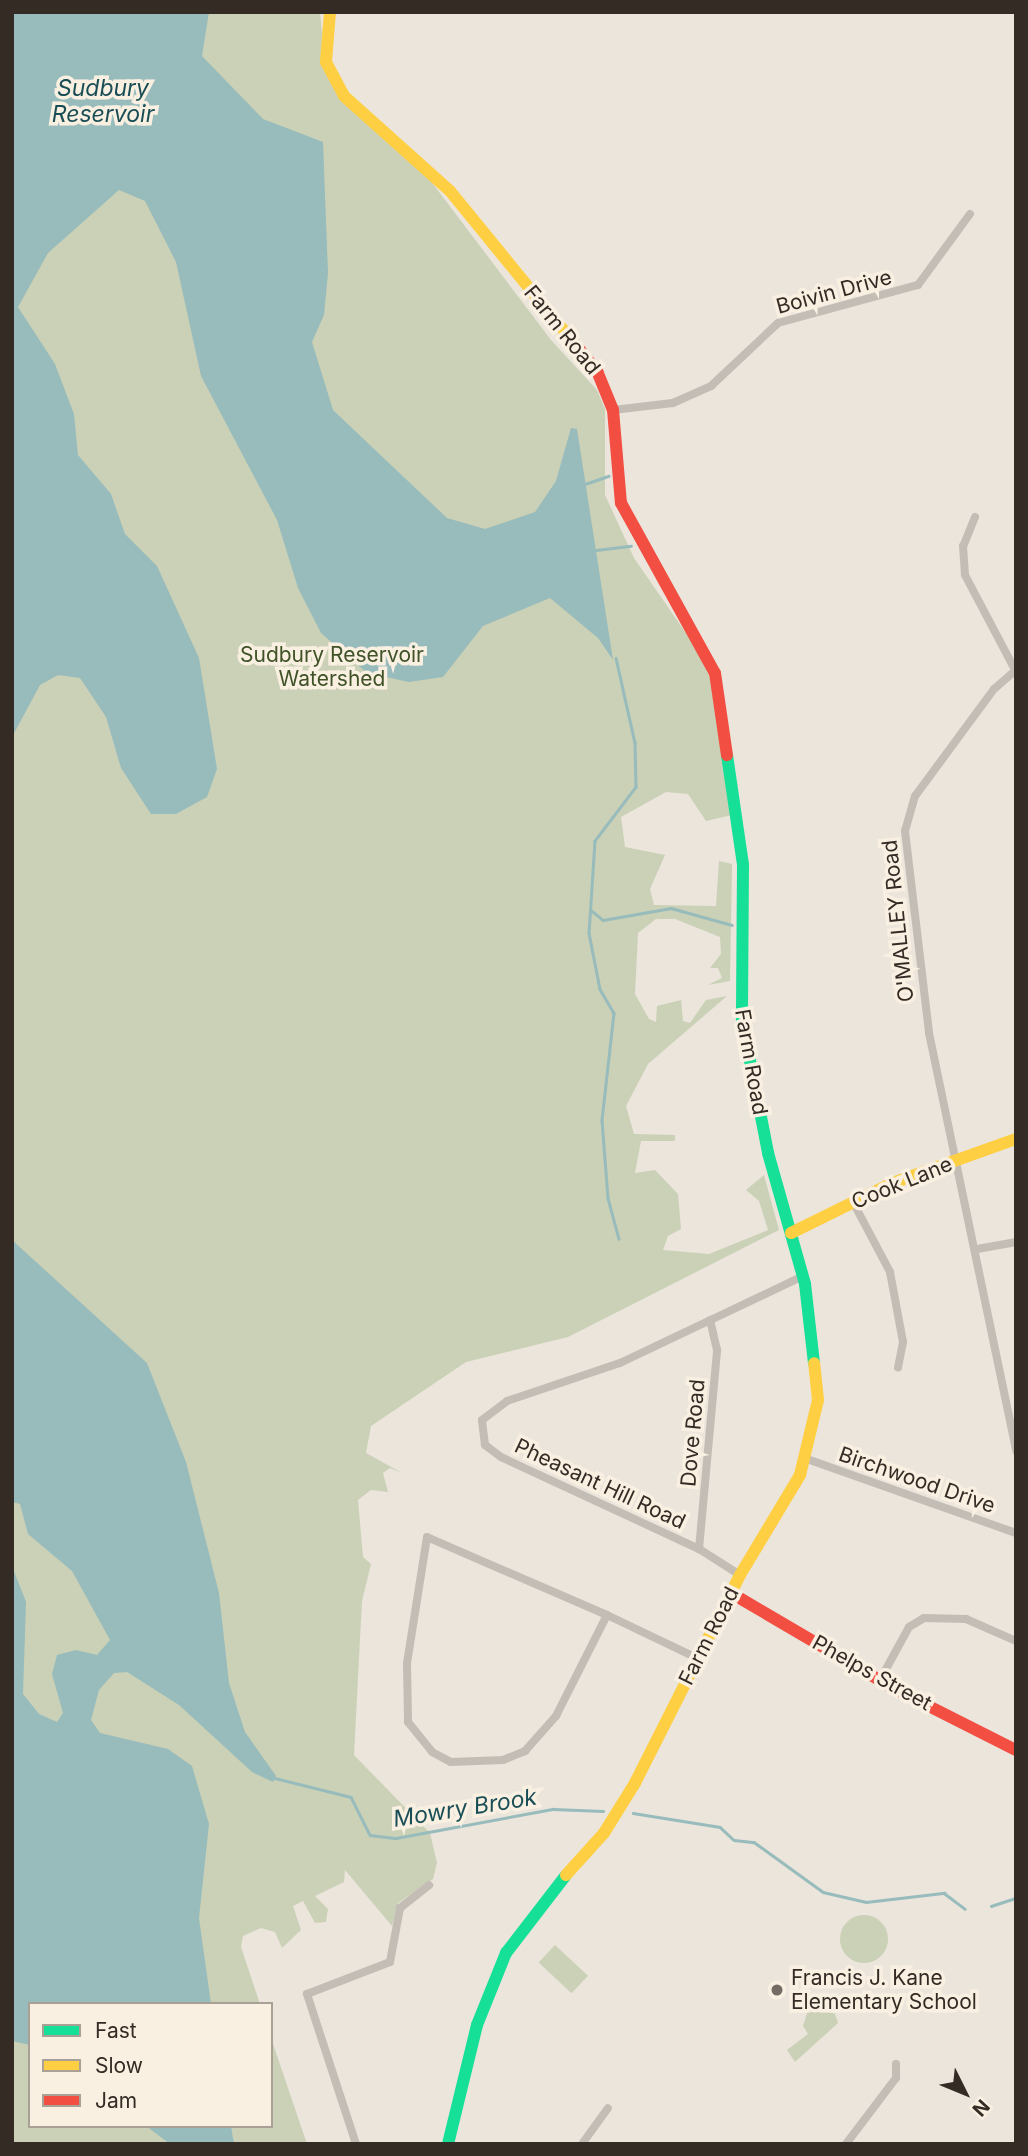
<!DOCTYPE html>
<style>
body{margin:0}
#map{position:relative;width:1028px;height:2156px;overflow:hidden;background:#ebe5dc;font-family:Inter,sans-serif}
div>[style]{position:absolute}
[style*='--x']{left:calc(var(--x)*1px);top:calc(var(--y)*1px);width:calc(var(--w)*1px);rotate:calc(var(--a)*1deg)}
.green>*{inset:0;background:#cad1b6;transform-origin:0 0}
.round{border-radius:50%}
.water>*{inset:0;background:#98bbbc}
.stream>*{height:2.5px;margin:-1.25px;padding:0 1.25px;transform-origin:1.25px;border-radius:1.25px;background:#98bbbc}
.street>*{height:8px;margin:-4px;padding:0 4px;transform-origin:4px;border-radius:4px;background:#c3bdb6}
.fast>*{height:12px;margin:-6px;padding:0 6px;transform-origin:6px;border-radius:6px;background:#16e098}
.slow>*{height:12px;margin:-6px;padding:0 6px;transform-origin:6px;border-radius:6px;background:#ffcf43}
.jam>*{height:12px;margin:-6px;padding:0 6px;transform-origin:6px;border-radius:6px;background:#f24e42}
.dots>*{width:19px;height:19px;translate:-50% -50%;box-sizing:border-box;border:4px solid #f9f0e2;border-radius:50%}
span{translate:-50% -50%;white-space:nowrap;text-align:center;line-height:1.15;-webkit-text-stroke:7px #f9f0e2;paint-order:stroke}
.street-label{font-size:21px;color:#342b25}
.park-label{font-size:21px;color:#405328}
.poi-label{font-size:21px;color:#342b25}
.left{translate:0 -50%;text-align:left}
.water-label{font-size:23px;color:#1a4e56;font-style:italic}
.frame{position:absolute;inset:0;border:14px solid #342b25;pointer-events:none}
.legend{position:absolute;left:28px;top:2002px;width:245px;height:126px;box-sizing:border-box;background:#f9f0e2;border:2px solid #aaa196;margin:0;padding:9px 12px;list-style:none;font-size:21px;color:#342b25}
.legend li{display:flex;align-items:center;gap:14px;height:35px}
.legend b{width:35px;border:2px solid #aaa196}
.north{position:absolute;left:930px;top:2058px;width:70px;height:70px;-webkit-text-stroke:5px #f9f0e2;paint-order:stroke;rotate:133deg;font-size:19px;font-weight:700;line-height:28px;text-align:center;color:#342b25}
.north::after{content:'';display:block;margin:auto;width:24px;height:32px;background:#342b25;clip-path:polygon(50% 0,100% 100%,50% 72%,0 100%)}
</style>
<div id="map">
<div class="green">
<i style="clip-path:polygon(12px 12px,320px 12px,326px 73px,430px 180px,551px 340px,597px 390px,605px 409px,605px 495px,634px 558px,699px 652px,712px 683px,732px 815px,706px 821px,688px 794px,666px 792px,621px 817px,625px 847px,665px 855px,650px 889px,654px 905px,716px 906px,719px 861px,732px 864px,730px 981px,708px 985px,722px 978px,718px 968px,710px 968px,721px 954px,720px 937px,675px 919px,656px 919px,638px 933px,635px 994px,649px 1019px,656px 1022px,657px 1006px,681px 1000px,683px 1021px,690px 1023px,706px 1000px,727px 996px,648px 1064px,626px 1106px,634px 1134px,675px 1135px,675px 1141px,641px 1141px,635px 1173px,655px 1170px,678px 1194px,681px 1229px,668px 1236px,663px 1250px,709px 1254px,768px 1230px,759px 1201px,746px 1190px,764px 1175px,779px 1230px,568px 1337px,466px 1362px,371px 1426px,366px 1453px,402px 1473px,390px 1468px,383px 1473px,388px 1492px,371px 1490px,358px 1500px,363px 1557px,371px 1564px,362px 1601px,354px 1755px,430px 1833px,437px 1863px,433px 1879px,398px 1903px,392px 1926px,345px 1870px,344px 1882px,315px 1896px,328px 1909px,326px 1922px,315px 1923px,303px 1901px,293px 1906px,301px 1930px,282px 1948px,275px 1932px,261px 1928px,243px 1936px,241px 1947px,260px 2004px,30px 2004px,30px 2126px,271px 2126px,271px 2038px,307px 2144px,12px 2144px)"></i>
<i class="round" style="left:840px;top:1915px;width:48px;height:48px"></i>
<i style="left:555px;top:1945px;width:45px;height:24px;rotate:43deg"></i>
<i style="clip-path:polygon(810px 2004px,835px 2014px,838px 2023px,795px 2062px,787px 2050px,808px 2034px,803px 2026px)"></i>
</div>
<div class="water">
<i style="clip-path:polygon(12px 12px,209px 12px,202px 56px,263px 119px,323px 142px,328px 273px,324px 315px,312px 342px,333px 410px,447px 518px,485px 529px,535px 512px,556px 481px,571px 428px,577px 429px,613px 660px,598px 638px,550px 598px,483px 626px,443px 677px,409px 682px,367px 673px,321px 633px,298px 588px,277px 520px,201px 376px,176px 262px,145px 201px,119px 190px,48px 253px,18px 307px,55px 364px,74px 414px,78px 455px,111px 494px,125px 534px,157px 566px,199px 658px,217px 769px,207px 797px,176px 814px,151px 814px,121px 768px,106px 717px,80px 678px,58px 675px,40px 685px,12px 737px)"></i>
<i style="clip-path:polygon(12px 1240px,147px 1363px,186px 1462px,219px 1593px,229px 1683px,245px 1732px,276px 1776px,273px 1782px,252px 1772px,179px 1705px,127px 1672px,114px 1673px,99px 1690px,91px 1720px,100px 1733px,168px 1749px,192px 1766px,209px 1824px,199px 1918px,211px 2004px,30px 2004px,30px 2045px,12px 2041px,12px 1566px,26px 1602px,23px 1694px,39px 1714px,57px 1722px,63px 1713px,52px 1674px,57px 1655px,76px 1650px,97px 1655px,110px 1640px,72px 1571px,28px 1534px,20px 1504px,12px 1502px)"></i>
<i style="clip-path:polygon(146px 2126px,231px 2126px,234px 2144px,170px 2144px)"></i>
</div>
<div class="stream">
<i style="--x:582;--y:485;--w:28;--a:-19"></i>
<i style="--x:596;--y:550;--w:35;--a:-7"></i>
<i style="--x:616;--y:658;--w:87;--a:77.4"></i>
<i style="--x:635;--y:743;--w:44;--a:88.7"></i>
<i style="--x:636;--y:787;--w:68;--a:127.2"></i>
<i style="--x:595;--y:841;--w:92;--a:93.7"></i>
<i style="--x:589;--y:933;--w:57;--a:78.9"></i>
<i style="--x:600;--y:989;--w:28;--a:60"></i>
<i style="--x:614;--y:1013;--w:108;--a:96.4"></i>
<i style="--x:602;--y:1120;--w:78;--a:85.6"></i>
<i style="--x:608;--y:1198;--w:42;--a:75"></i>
<i style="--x:592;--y:911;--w:14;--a:39"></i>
<i style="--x:603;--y:920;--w:69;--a:-10"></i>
<i style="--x:671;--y:908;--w:63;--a:15.6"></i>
<i style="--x:275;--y:1778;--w:78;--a:14"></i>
<i style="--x:351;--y:1797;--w:42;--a:63.4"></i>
<i style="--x:370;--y:1835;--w:26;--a:7"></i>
<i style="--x:396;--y:1838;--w:160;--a:-10.5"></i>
<i style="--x:553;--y:1809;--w:50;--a:2.3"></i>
<i style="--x:633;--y:1813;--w:88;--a:9.1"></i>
<i style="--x:720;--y:1827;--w:19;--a:43"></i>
<i style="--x:734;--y:1840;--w:20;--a:6"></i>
<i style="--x:754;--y:1842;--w:85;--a:35.9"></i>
<i style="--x:823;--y:1892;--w:44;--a:13.1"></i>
<i style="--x:866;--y:1902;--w:79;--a:-6.6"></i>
<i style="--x:944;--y:1893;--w:26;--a:37"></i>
<i style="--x:991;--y:1906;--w:26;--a:-18"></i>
</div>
<div class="street">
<i style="--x:613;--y:410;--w:60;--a:-6.7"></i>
<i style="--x:673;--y:403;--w:42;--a:-24.1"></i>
<i style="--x:711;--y:386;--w:92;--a:-43.2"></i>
<i style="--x:778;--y:323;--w:145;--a:-15.2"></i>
<i style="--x:918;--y:285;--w:88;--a:-53.8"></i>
<i style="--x:975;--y:517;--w:31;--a:112"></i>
<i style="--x:963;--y:546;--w:29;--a:86"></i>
<i style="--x:965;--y:575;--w:107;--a:62.2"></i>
<i style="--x:1016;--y:670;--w:29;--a:139"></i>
<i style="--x:994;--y:689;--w:133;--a:126.4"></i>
<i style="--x:915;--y:796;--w:36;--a:106"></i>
<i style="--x:905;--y:831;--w:203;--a:83.2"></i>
<i style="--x:929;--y:1033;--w:427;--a:78.2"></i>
<i style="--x:853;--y:1202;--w:79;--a:62.1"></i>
<i style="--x:890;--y:1272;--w:71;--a:79.5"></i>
<i style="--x:903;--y:1342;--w:26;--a:101"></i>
<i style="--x:977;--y:1249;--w:40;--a:-10"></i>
<i style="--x:807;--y:1459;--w:222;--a:19.5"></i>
<i style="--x:699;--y:1549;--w:200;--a:-84.8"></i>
<i style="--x:717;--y:1350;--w:31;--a:-103"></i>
<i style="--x:740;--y:1575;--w:49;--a:-147.6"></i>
<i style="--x:699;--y:1549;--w:218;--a:-155.1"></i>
<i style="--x:501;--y:1457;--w:20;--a:-143"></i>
<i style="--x:485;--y:1445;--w:25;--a:-97"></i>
<i style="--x:482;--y:1420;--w:31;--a:-37"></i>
<i style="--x:507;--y:1401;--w:119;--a:-18.6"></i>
<i style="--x:620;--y:1363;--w:203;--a:-25.4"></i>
<i style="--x:607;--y:1615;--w:196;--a:-156.6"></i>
<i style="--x:427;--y:1537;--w:128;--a:99"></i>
<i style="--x:407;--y:1663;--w:59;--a:89"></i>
<i style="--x:408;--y:1722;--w:38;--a:51"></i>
<i style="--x:432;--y:1752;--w:21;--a:28"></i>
<i style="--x:451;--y:1762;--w:52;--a:-2.2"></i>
<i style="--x:503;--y:1760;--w:24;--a:-22"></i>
<i style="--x:525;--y:1751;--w:47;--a:-48.5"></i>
<i style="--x:556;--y:1716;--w:113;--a:-63.2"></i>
<i style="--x:607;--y:1615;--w:100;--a:25.5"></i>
<i style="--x:880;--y:1680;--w:60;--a:-61.3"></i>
<i style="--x:909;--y:1627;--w:17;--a:-31"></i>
<i style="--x:924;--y:1618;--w:42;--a:1.4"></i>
<i style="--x:966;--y:1619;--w:55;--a:23.7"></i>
<i style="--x:356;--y:2144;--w:158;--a:-108.1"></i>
<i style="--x:307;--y:1994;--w:89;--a:-21.1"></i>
<i style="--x:390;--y:1962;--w:55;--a:-79.5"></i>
<i style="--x:400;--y:1908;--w:37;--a:-38"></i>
<i style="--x:582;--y:2144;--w:44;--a:-54.2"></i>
<i style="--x:846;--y:2144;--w:83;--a:-52.9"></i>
<i style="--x:896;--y:2078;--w:14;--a:-90"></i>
</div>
<div class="fast">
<i style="--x:727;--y:755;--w:111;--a:81.7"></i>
<i style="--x:743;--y:865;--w:155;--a:90.4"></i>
<i style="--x:742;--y:1020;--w:136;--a:78.9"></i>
<i style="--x:768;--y:1153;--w:136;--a:74.2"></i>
<i style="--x:805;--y:1284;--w:80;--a:83.5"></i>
<i style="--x:448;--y:2144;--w:122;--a:-76.3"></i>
<i style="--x:477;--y:2025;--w:78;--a:-68.1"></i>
<i style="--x:506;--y:1953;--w:98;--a:-52.4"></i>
</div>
<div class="slow">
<i style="--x:330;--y:12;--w:50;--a:94.6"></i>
<i style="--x:326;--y:62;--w:38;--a:62"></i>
<i style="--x:344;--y:96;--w:142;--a:41.9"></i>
<i style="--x:450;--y:191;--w:190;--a:50.8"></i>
<i style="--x:791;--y:1233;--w:110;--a:-26.3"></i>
<i style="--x:890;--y:1184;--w:134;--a:-19.7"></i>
<i style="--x:566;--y:1875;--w:57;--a:-47.9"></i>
<i style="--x:604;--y:1833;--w:59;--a:-58.2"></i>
<i style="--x:635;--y:1783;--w:233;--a:-63.2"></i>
<i style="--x:740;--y:1575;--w:117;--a:-59"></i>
<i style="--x:800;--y:1475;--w:77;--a:-76.5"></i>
<i style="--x:818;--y:1400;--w:37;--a:-96"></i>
</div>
<div class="jam">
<i style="--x:570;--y:338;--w:43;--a:50.7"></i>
<i style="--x:597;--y:371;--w:42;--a:67.7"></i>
<i style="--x:613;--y:410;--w:93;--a:85.1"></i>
<i style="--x:621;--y:503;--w:194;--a:61.1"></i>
<i style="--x:715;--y:673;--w:83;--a:81.7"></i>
<i style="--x:731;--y:1593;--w:188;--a:30.4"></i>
<i style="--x:893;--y:1688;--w:138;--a:26.8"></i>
</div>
<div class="dots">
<i style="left:777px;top:1990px;background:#746c65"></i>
</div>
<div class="street-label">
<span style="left:834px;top:292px;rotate:-15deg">Boivin Drive</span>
<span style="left:562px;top:330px;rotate:51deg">Farm Road</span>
<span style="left:898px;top:921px;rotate:-96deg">O'MALLEY Road</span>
<span style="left:751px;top:1062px;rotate:80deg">Farm Road</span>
<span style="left:902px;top:1183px;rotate:-22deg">Cook Lane</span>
<span style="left:693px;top:1433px;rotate:-85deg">Dove Road</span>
<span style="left:917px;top:1480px;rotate:19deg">Birchwood Drive</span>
<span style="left:600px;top:1484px;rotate:25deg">Pheasant Hill Road</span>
<span style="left:709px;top:1636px;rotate:-63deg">Farm Road</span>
<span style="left:872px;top:1673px;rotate:29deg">Phelps Street</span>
</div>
<div class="park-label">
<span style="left:332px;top:667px">Sudbury Reservoir<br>Watershed</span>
</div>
<div class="poi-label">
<span class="left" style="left:791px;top:1990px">Francis J. Kane<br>Elementary School</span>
</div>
<div class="water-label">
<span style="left:103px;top:101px">Sudbury<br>Reservoir</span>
<span style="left:465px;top:1808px;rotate:-9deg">Mowry Brook</span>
</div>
<div class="frame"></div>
<ul class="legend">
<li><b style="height:9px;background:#16e098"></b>Fast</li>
<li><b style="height:9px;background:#ffcf43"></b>Slow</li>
<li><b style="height:9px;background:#f24e42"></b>Jam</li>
</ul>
<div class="north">N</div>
</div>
